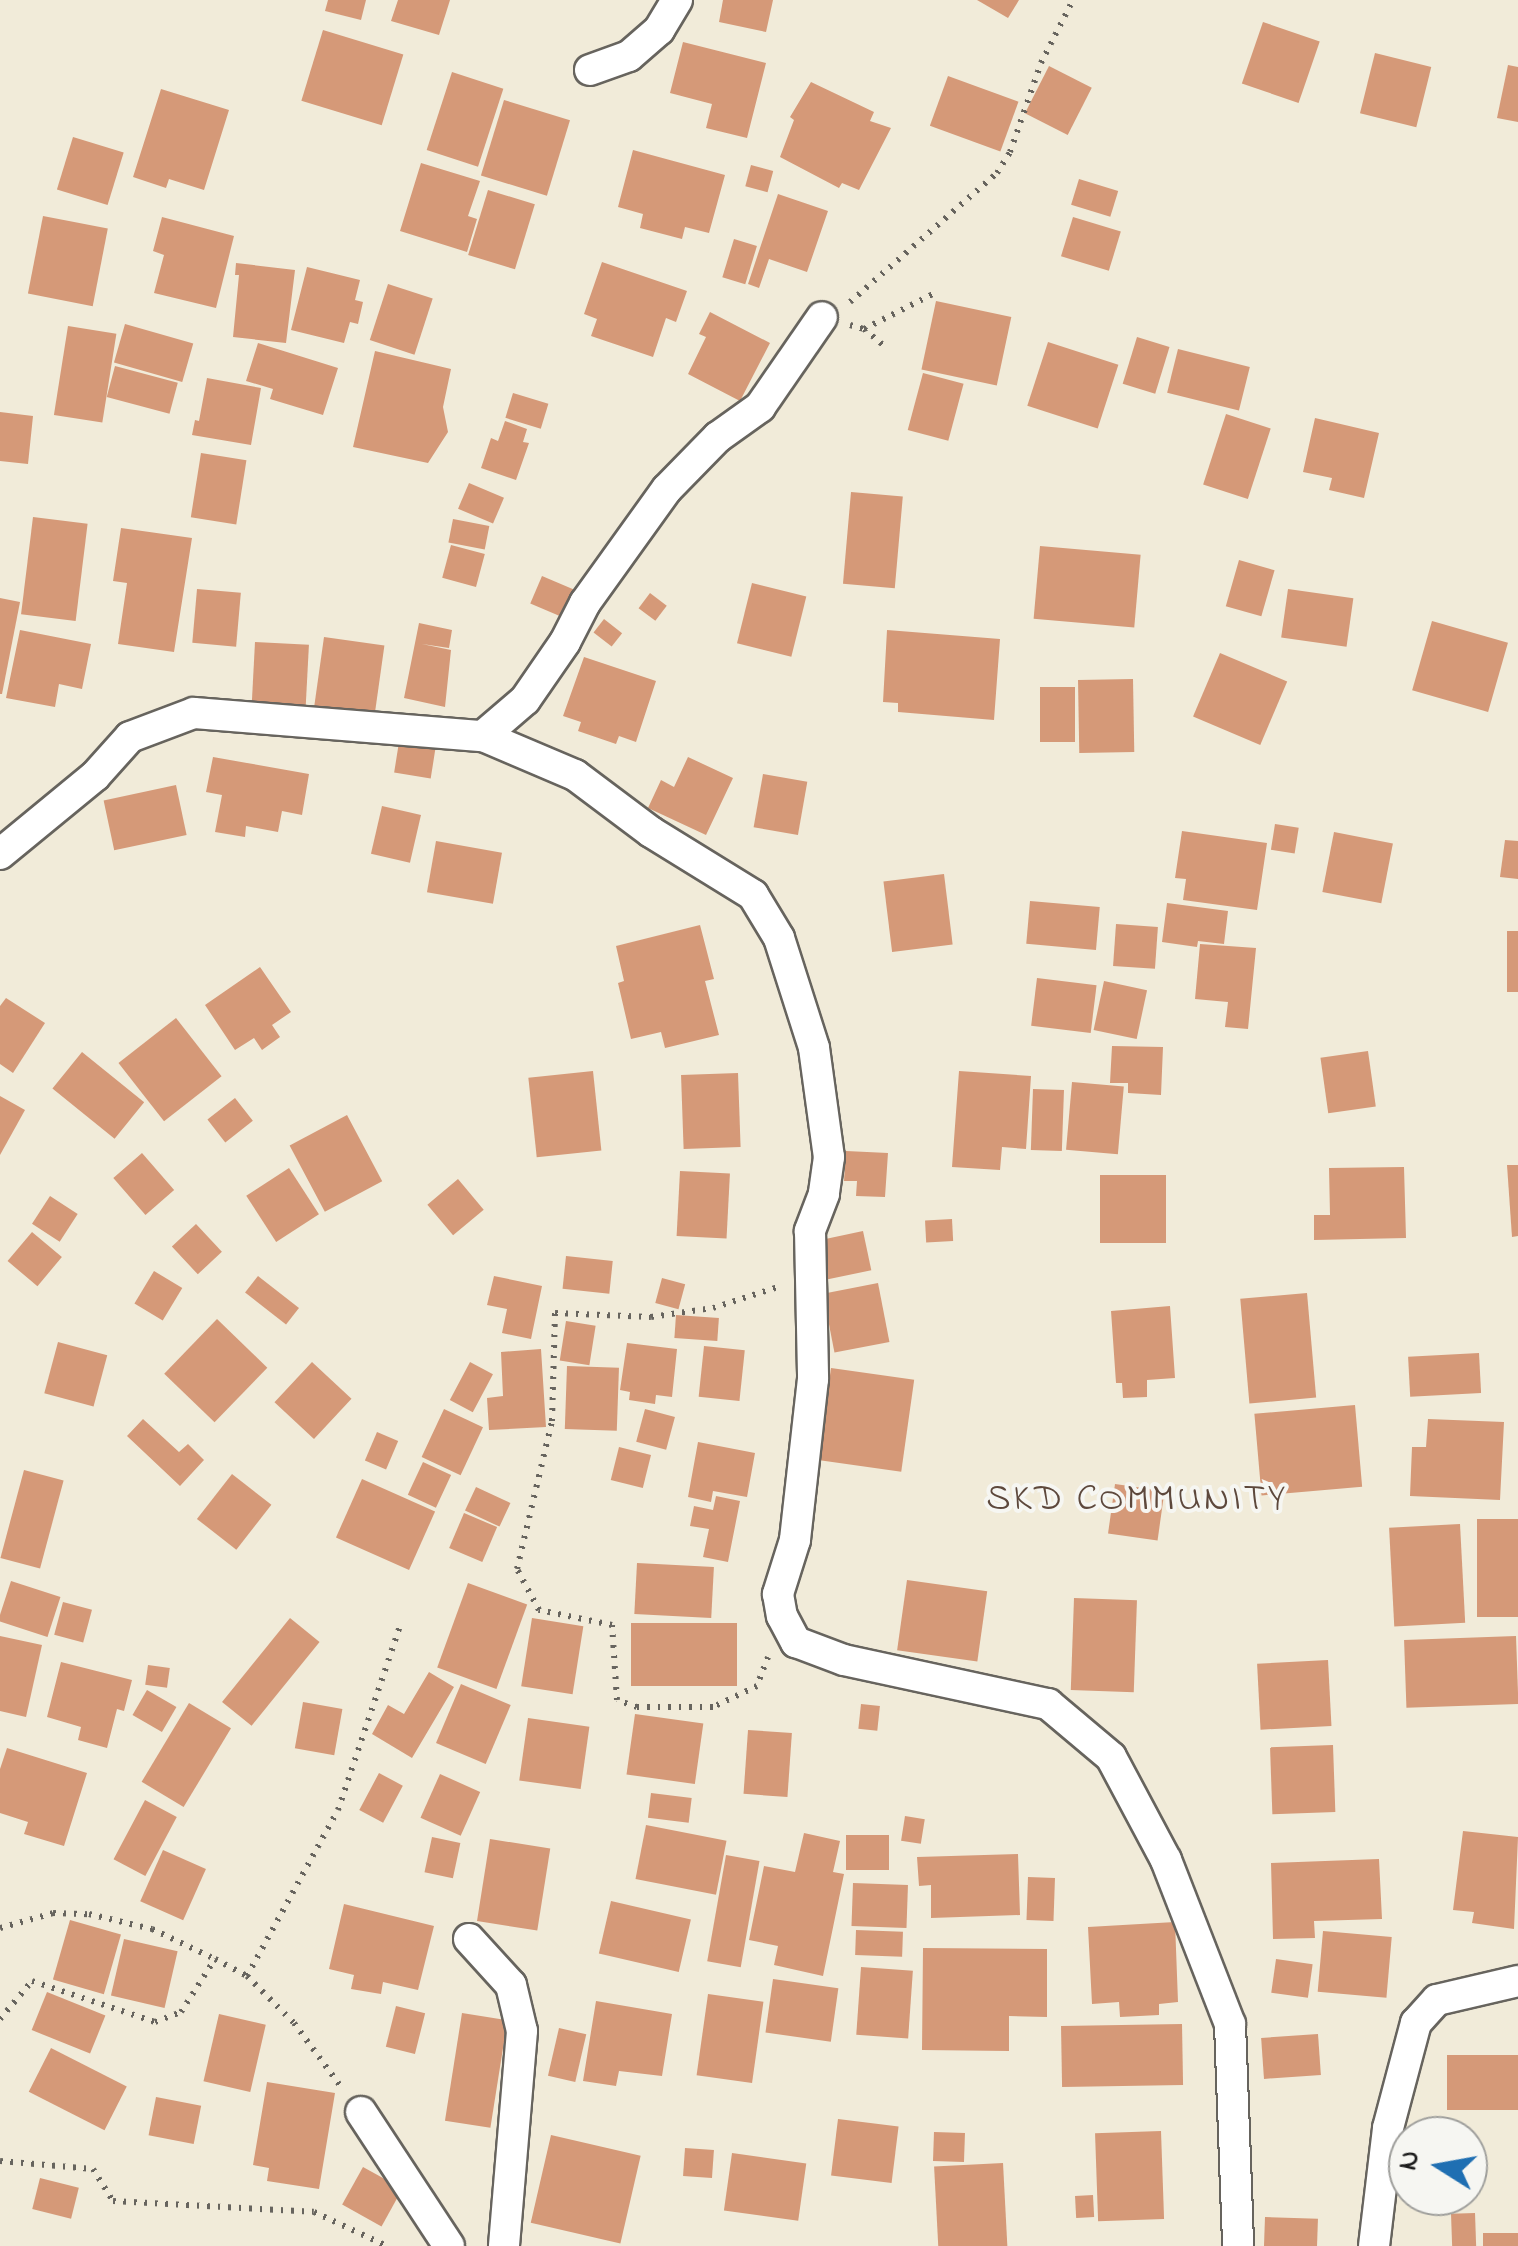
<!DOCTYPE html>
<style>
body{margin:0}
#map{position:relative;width:1518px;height:2246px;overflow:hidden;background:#f1ebd9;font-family:"Indie Flower",sans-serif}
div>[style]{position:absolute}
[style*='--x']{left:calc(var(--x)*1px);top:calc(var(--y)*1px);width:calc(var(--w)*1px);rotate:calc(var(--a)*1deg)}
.building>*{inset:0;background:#d59978;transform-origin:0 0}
.path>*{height:6px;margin-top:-3px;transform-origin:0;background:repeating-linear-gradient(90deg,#67645e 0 2.5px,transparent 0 10.5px)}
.roads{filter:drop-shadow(2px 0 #67645e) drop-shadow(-2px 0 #67645e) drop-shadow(0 2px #67645e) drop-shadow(0 -2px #67645e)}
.minor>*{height:30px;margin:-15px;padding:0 15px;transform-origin:15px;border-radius:15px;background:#fff}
span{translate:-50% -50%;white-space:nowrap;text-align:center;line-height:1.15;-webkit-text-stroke:8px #f6f6f2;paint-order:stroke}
.neighbourhood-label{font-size:38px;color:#5d483c;letter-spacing:2.5px}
.north{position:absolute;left:1388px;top:2116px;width:100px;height:100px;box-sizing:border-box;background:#f6f6f2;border:2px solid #9f9f9c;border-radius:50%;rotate:281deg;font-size:28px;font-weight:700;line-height:40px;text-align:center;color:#1c1c1c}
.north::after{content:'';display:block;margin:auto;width:35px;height:45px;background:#1f6fb2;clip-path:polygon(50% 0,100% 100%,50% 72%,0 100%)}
</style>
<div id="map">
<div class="building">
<i style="clip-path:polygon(328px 0,366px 0,361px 20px,325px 11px)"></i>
<i style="clip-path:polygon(398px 0,450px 0,439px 35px,391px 21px)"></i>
<i style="clip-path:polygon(723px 0,773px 0,766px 32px,719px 22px)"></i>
<i style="clip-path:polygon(977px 0,1019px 0,1008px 18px)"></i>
<i style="left:1263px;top:22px;width:60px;height:65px;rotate:19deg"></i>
<i style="left:323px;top:30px;width:84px;height:74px;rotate:17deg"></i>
<i style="clip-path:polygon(683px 42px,766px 63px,747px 138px,706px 128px,712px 104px,670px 93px)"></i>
<i style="left:1375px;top:53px;width:58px;height:62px;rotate:14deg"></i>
<i style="clip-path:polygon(1508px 65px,1518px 67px,1518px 122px,1497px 118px)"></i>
<i style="left:1049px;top:66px;width:48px;height:53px;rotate:27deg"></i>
<i style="left:452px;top:72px;width:54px;height:82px;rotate:18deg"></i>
<i style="left:948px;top:76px;width:75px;height:53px;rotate:20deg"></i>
<i style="clip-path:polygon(811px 82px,874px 112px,870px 121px,891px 128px,859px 190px,842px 183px,839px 188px,780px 157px,794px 120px,790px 117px)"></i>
<i style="clip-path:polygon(161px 89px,229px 110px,204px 190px,169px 179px,166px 188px,133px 177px)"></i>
<i style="left:504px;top:100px;width:69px;height:79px;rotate:17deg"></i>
<i style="left:73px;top:137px;width:53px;height:55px;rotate:17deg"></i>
<i style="clip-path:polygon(633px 150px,725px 175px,709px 233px,685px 227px,682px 239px,640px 228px,643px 214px,618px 207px)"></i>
<i style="clip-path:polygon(421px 163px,480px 181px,468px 216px,477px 219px,467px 252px,400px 231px)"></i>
<i style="left:751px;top:165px;width:23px;height:22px;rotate:15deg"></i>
<i style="left:1079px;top:179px;width:41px;height:27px;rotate:17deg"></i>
<i style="left:488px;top:190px;width:49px;height:68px;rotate:17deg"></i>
<i style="clip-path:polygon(778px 194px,828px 211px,807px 272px,769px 259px,759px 288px,748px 284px)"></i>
<i style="left:43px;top:216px;width:66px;height:79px;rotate:11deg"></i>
<i style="clip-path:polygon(162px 217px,234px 236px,216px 308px,154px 293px,164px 255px,153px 251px)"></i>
<i style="left:1073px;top:217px;width:50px;height:41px;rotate:17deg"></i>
<i style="left:734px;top:239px;width:24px;height:40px;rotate:17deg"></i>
<i style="clip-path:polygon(602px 262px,687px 291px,676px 322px,666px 318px,653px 357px,591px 336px,597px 319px,584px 314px)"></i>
<i style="clip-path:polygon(236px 263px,295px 270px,286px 343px,233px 337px,239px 275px,235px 275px)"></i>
<i style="clip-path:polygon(307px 267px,360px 280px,355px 300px,363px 302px,358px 324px,350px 322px,344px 343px,291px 330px)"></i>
<i style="left:388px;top:284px;width:47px;height:59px;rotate:18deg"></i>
<i style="left:936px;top:301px;width:77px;height:70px;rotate:12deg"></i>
<i style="clip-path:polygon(710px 312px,770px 343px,740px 401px,688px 374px,706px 337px,699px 334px)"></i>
<i style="left:125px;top:324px;width:71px;height:40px;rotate:16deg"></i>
<i style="left:68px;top:326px;width:49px;height:90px;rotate:9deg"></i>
<i style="left:1137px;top:337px;width:34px;height:49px;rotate:17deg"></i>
<i style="left:1048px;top:342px;width:74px;height:67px;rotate:18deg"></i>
<i style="clip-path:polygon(258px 343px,338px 368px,323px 415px,270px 399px,273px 389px,246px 381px)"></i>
<i style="left:1178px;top:349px;width:74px;height:45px;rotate:14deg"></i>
<i style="clip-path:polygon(375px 351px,451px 369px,443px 407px,448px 432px,428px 463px,353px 447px)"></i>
<i style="left:115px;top:366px;width:65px;height:32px;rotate:15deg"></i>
<i style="left:923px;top:373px;width:42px;height:59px;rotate:15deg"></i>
<i style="clip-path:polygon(207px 378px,261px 388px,251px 445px,192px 435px,195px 420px,199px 421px)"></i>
<i style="left:513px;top:393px;width:37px;height:26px;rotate:17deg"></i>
<i style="clip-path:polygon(0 412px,33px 416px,28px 464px,0 461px)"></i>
<i style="left:1226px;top:414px;width:47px;height:74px;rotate:18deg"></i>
<i style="clip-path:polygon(1315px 418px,1379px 433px,1364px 498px,1329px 490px,1332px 478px,1303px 472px)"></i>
<i style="clip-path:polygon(505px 421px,527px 429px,523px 442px,529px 443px,516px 480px,481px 468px,491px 438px,498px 441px)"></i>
<i style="left:201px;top:453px;width:46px;height:65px;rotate:9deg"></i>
<i style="left:469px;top:483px;width:38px;height:28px;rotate:23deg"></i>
<i style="left:851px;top:492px;width:52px;height:92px;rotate:5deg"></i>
<i style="left:33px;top:517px;width:55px;height:98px;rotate:7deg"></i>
<i style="left:453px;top:519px;width:37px;height:24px;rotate:11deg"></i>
<i style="clip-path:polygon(121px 528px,192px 538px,174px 652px,118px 644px,127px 583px,113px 581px)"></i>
<i style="left:451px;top:545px;width:35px;height:34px;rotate:15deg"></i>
<i style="left:1040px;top:546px;width:101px;height:73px;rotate:5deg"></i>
<i style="left:1239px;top:560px;width:37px;height:48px;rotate:16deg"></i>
<i style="left:542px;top:576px;width:39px;height:30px;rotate:23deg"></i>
<i style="left:752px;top:583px;width:56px;height:62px;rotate:14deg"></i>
<i style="left:197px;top:589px;width:44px;height:54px;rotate:5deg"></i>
<i style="left:1288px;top:589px;width:66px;height:49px;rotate:8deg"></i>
<i style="left:650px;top:593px;width:21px;height:19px;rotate:37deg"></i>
<i style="clip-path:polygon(0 598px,20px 602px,2px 694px,0 694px)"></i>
<i style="left:604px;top:619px;width:23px;height:17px;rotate:38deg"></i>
<i style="left:1432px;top:621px;width:79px;height:72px;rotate:16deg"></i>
<i style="clip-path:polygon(419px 623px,452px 630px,449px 648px,422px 644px,451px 650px,445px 707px,404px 698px)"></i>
<i style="clip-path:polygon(20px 630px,91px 644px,82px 689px,59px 684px,55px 707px,6px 698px)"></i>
<i style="clip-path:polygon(887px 630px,1000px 639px,994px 720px,898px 712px,898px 703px,883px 702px)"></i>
<i style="left:324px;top:637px;width:61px;height:72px;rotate:8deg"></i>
<i style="left:255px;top:642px;width:54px;height:61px;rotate:3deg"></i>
<i style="left:1220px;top:653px;width:73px;height:69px;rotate:23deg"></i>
<i style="clip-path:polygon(584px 657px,656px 681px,636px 742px,619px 736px,616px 744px,578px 731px,581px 722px,563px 716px)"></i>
<i style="left:1133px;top:679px;width:73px;height:55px;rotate:89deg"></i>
<i style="left:1040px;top:687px;width:35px;height:55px"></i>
<i style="left:399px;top:742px;width:37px;height:31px;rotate:9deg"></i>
<i style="clip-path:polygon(213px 757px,309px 774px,302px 815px,282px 811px,278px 832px,246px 826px,245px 837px,215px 832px,222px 795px,206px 792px)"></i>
<i style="clip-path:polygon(688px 757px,733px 778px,706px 835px,648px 808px,661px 780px,674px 787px)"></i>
<i style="left:763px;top:774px;width:45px;height:54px;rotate:10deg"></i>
<i style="left:176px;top:785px;width:51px;height:74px;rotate:78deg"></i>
<i style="left:382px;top:806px;width:40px;height:49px;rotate:13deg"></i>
<i style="left:1275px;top:824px;width:24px;height:26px;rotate:9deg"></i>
<i style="clip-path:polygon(1182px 831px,1267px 843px,1257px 910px,1183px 900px,1186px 879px,1175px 878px)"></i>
<i style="left:1334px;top:832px;width:60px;height:61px;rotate:11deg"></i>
<i style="clip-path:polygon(1505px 840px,1518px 841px,1518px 879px,1500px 877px)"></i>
<i style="left:436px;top:841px;width:67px;height:52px;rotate:10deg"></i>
<i style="left:944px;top:874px;width:71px;height:61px;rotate:83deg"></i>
<i style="left:1030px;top:901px;width:70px;height:43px;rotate:5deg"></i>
<i style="clip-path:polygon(1167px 903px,1228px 911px,1224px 944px,1198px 941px,1197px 947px,1162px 942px)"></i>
<i style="left:1116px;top:924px;width:42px;height:42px;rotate:4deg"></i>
<i style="clip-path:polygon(700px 925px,714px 979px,705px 981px,719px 1035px,665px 1048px,661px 1032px,631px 1039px,618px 983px,624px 981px,616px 946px)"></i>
<i style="left:1507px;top:931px;width:11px;height:61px"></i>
<i style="clip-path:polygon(1200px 944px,1256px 948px,1248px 1029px,1225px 1027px,1228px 1002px,1195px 999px)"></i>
<i style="clip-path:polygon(260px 967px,291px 1012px,272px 1025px,280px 1037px,262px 1050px,254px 1038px,235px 1050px,205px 1005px)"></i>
<i style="left:1037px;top:978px;width:60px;height:48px;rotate:7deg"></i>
<i style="left:1104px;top:981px;width:44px;height:50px;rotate:12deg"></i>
<i style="clip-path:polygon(6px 998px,45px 1023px,13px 1073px,0 1064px,0 1006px)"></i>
<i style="left:176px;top:1018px;width:74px;height:73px;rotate:52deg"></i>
<i style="clip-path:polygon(1112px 1046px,1163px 1047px,1161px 1095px,1128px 1093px,1128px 1083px,1110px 1083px)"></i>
<i style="left:1368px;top:1051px;width:56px;height:48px;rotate:82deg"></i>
<i style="left:82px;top:1052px;width:80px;height:47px;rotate:39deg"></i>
<i style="left:593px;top:1071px;width:80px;height:65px;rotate:84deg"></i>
<i style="clip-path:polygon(959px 1071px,1031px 1076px,1026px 1149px,1002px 1147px,1000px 1170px,952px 1167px)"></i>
<i style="left:738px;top:1073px;width:74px;height:57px;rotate:88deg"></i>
<i style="left:1072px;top:1082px;width:52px;height:68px;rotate:5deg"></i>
<i style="left:1033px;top:1089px;width:31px;height:61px;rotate:2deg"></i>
<i style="clip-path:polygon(0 1096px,25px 1110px,0 1155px)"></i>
<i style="left:235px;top:1098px;width:29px;height:35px;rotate:52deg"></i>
<i style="left:347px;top:1115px;width:75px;height:65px;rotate:62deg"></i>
<i style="clip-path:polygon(846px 1151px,888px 1153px,885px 1197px,856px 1196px,857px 1181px,844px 1181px)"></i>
<i style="left:142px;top:1153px;width:49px;height:38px;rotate:49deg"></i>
<i style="clip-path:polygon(1507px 1165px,1518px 1165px,1518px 1236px,1512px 1237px)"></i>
<i style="clip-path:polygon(1404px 1167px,1406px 1238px,1314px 1240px,1314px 1215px,1330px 1215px,1329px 1168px)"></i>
<i style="left:289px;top:1168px;width:55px;height:51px;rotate:57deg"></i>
<i style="left:680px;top:1171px;width:50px;height:65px;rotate:3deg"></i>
<i style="left:1166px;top:1175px;width:68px;height:66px;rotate:90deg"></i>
<i style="left:458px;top:1179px;width:40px;height:40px;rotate:50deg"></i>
<i style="left:50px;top:1196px;width:33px;height:33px;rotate:33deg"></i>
<i style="left:952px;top:1219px;width:22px;height:27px;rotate:87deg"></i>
<i style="left:196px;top:1224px;width:38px;height:33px;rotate:47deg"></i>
<i style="left:863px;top:1231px;width:40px;height:48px;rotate:78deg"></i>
<i style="left:32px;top:1232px;width:39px;height:38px;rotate:40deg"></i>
<i style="left:566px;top:1256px;width:47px;height:33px;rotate:6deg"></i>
<i style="left:154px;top:1271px;width:33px;height:38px;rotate:31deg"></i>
<i style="left:258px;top:1276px;width:52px;height:21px;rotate:38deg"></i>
<i style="clip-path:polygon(494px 1276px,542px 1286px,531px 1339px,502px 1333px,507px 1309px,487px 1305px)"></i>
<i style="left:662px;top:1278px;width:24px;height:26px;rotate:15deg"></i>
<i style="left:878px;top:1283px;width:60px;height:56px;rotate:79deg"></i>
<i style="left:1307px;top:1293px;width:105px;height:67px;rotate:85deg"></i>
<i style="clip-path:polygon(1170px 1306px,1175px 1378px,1147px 1380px,1147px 1397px,1123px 1398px,1122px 1383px,1116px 1383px,1111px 1311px)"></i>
<i style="left:676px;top:1315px;width:43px;height:23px;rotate:4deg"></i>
<i style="left:217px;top:1319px;width:70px;height:76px;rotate:44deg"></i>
<i style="left:566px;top:1321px;width:30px;height:40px;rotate:9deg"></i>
<i style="left:58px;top:1342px;width:51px;height:53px;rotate:15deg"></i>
<i style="clip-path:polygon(627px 1343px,677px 1349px,672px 1397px,656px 1395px,655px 1404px,629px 1400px,630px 1392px,620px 1390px)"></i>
<i style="left:704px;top:1346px;width:41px;height:51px;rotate:6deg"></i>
<i style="clip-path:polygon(541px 1349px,546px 1427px,489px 1430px,487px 1398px,503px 1396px,501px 1352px)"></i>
<i style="left:1479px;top:1353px;width:40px;height:71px;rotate:87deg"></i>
<i style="left:312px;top:1362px;width:54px;height:55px;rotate:43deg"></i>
<i style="left:470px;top:1362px;width:26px;height:43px;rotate:28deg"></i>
<i style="left:567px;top:1366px;width:52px;height:63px;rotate:2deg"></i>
<i style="left:831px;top:1368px;width:84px;height:93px;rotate:8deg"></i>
<i style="left:1355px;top:1405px;width:82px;height:101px;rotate:85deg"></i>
<i style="left:444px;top:1409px;width:43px;height:53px;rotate:25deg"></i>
<i style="left:645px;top:1409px;width:31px;height:34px;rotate:15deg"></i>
<i style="clip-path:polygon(143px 1419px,179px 1452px,188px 1444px,204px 1460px,180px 1486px,127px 1436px)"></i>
<i style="clip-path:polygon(1428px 1419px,1504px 1422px,1500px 1500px,1410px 1496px,1412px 1447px,1426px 1447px)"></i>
<i style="left:377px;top:1432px;width:23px;height:31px;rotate:23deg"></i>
<i style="clip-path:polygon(698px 1442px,755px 1453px,747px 1497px,713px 1491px,711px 1502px,688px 1497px)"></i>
<i style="left:619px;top:1447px;width:33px;height:34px;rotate:14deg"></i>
<i style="left:423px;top:1462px;width:31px;height:36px;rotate:25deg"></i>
<i style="left:24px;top:1470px;width:41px;height:91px;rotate:15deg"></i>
<i style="left:232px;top:1474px;width:50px;height:57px;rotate:38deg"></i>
<i style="left:362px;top:1479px;width:80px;height:64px;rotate:24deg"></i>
<i style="left:1115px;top:1484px;width:50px;height:50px;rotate:8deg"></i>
<i style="left:476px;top:1487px;width:38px;height:26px;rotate:25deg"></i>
<i style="clip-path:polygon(716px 1496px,740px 1501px,728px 1562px,703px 1557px,709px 1529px,690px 1526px,694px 1506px,713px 1510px)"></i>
<i style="left:464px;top:1513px;width:36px;height:38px;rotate:23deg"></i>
<i style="left:1477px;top:1519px;width:41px;height:98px"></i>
<i style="left:1460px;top:1524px;width:99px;height:71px;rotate:87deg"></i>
<i style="left:637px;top:1563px;width:77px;height:51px;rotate:3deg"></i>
<i style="left:907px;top:1580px;width:81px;height:71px;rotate:8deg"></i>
<i style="left:11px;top:1581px;width:52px;height:42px;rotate:18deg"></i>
<i style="left:468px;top:1583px;width:63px;height:90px;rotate:20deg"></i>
<i style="left:1074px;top:1598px;width:63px;height:92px;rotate:2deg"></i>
<i style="left:63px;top:1602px;width:30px;height:34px;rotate:15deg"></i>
<i style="left:290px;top:1618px;width:38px;height:108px;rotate:39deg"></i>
<i style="left:532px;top:1618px;width:52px;height:69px;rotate:9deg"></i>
<i style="left:631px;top:1623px;width:106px;height:63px"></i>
<i style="clip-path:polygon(0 1636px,42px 1645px,26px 1717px,0 1711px)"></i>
<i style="left:1516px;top:1636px;width:68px;height:112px;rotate:88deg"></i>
<i style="left:1328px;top:1660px;width:66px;height:71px;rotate:87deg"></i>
<i style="clip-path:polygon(61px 1662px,132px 1680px,124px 1711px,117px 1709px,107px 1748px,78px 1740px,81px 1727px,47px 1717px)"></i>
<i style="left:148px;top:1665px;width:22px;height:20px;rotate:8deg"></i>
<i style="clip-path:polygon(429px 1672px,454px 1687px,412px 1758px,372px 1734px,388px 1705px,404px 1714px)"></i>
<i style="left:461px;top:1684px;width:54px;height:64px;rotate:23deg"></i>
<i style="left:147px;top:1690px;width:34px;height:29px;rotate:30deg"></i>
<i style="left:303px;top:1702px;width:40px;height:47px;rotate:10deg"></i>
<i style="left:189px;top:1703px;width:49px;height:92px;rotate:31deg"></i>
<i style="left:861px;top:1704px;width:19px;height:25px;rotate:6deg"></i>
<i style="left:635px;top:1714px;width:69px;height:61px;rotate:8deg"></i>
<i style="left:528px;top:1718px;width:62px;height:63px;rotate:8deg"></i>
<i style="left:748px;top:1730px;width:44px;height:64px;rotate:4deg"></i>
<i style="left:1333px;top:1745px;width:67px;height:63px;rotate:88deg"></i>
<i style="clip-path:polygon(7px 1748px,87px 1773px,64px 1846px,24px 1834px,28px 1822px,0 1813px,0 1769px)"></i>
<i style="left:379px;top:1773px;width:27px;height:42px;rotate:28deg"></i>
<i style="left:440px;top:1774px;width:44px;height:48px;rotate:24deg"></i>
<i style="left:651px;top:1793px;width:41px;height:25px;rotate:7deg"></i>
<i style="left:145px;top:1800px;width:36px;height:67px;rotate:28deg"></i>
<i style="left:905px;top:1816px;width:20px;height:25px;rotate:9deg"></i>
<i style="left:646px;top:1825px;width:82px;height:55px;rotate:11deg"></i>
<i style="clip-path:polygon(1463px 1831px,1518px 1837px,1514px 1929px,1472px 1923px,1474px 1912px,1453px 1910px)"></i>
<i style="clip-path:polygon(804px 1833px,840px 1841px,833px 1872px,844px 1874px,823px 1976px,774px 1965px,778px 1946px,749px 1940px,764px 1866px,795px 1872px)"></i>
<i style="left:846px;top:1835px;width:43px;height:35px"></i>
<i style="left:432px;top:1837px;width:29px;height:36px;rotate:12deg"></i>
<i style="left:490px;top:1839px;width:61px;height:83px;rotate:9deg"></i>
<i style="left:163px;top:1850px;width:47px;height:56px;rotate:24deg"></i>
<i style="clip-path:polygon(1018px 1854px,1020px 1915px,931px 1918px,931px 1885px,919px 1886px,917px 1857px)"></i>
<i style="left:726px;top:1855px;width:34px;height:108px;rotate:10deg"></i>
<i style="clip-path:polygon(1379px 1859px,1382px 1919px,1314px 1921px,1315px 1938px,1273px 1939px,1271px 1863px)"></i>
<i style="left:1028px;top:1877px;width:27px;height:43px;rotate:2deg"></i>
<i style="left:853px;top:1883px;width:55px;height:43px;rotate:2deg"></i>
<i style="left:611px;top:1901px;width:82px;height:54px;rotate:13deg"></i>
<i style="clip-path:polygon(344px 1904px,434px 1926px,418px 1990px,383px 1982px,381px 1994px,351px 1989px,354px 1975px,329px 1969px)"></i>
<i style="left:70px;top:1920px;width:53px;height:62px;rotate:16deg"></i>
<i style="clip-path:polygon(1175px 1922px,1178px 2002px,1159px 2004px,1159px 2015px,1120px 2017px,1119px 2002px,1092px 2004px,1088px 1927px)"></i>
<i style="left:856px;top:1930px;width:47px;height:25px;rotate:2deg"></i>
<i style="left:1323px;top:1931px;width:69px;height:61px;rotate:5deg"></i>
<i style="left:124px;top:1939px;width:55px;height:58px;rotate:13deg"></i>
<i style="clip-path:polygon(923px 1948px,1047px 1949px,1047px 2017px,1009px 2016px,1009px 2051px,922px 2050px)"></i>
<i style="left:1276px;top:1959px;width:37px;height:34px;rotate:8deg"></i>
<i style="left:861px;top:1967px;width:52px;height:68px;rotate:4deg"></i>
<i style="left:773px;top:1979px;width:66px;height:54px;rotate:8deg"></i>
<i style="left:47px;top:1992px;width:63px;height:41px;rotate:22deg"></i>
<i style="left:708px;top:1994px;width:56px;height:82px;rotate:8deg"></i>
<i style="clip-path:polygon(596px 2001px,672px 2014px,662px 2076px,619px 2071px,616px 2086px,583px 2081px)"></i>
<i style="left:396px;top:2006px;width:30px;height:42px;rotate:14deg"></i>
<i style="left:462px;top:2013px;width:46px;height:109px;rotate:9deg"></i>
<i style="left:219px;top:2014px;width:48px;height:69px;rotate:13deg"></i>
<i style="left:1182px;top:2024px;width:61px;height:121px;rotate:89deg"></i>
<i style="left:559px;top:2028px;width:28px;height:49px;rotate:13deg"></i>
<i style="left:1318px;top:2034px;width:41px;height:57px;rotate:86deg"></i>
<i style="left:51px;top:2048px;width:85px;height:49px;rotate:27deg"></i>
<i style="left:1518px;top:2055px;width:55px;height:71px;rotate:90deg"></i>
<i style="clip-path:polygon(267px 2082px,335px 2093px,319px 2189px,267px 2181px,269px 2168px,253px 2165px)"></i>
<i style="left:156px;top:2097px;width:46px;height:39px;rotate:11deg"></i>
<i style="left:838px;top:2119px;width:61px;height:57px;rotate:7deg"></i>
<i style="left:1161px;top:2131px;width:88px;height:66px;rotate:88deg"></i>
<i style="left:934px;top:2132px;width:31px;height:29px;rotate:2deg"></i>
<i style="left:551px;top:2135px;width:92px;height:90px;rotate:13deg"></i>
<i style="left:685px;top:2148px;width:29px;height:28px;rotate:4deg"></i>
<i style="left:732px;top:2153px;width:75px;height:58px;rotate:8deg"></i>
<i style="left:1003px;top:2163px;width:83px;height:69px;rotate:87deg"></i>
<i style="left:363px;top:2167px;width:45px;height:43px;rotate:29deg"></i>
<i style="left:40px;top:2178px;width:40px;height:32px;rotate:14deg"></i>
<i style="left:1093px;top:2195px;width:22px;height:18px;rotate:87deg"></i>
<i style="left:1475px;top:2213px;width:33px;height:24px;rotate:88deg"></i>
<i style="left:1265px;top:2217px;width:53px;height:29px;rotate:2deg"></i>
<i style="left:1483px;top:2233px;width:35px;height:13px"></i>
</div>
<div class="path">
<i style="--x:850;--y:302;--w:196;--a:-41.3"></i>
<i style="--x:997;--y:173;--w:25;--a:-58"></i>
<i style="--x:1010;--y:152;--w:94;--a:-70.8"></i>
<i style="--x:1041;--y:63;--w:71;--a:-63.1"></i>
<i style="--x:850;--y:325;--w:15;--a:16"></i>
<i style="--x:864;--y:329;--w:30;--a:40"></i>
<i style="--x:864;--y:329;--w:77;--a:-26.9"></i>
<i style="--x:768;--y:1657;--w:31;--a:111"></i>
<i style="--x:757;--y:1686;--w:49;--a:154.5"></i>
<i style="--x:713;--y:1707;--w:76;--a:180"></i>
<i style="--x:637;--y:1707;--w:21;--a:-161"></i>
<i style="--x:617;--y:1700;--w:75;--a:-93.8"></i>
<i style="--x:612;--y:1625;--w:75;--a:-168.4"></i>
<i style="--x:539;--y:1610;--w:47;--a:-118.2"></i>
<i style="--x:517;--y:1569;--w:152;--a:-76.7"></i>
<i style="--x:552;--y:1421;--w:108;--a:-88.4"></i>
<i style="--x:555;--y:1313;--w:96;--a:2.4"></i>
<i style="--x:651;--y:1317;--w:63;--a:-8.3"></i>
<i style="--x:713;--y:1308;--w:68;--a:-17.9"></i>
<i style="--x:0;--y:1928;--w:55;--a:-15.8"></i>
<i style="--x:53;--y:1913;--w:36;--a:2"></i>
<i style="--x:89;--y:1914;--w:65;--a:13.4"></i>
<i style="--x:152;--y:1929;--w:70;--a:25.5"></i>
<i style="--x:247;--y:1976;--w:189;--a:-61.3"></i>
<i style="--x:338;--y:1810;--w:194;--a:-71.4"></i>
<i style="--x:0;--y:2019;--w:50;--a:-49.9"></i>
<i style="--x:32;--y:1981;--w:130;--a:18.4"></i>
<i style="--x:155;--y:2022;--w:28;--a:-21"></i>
<i style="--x:181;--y:2012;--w:63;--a:-57.3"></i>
<i style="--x:215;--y:1959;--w:36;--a:28"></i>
<i style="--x:247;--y:1976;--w:66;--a:45"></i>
<i style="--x:294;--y:2023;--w:81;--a:53.6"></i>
<i style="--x:0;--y:2161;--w:93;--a:4.9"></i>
<i style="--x:93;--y:2169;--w:38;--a:58"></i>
<i style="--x:113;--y:2201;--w:201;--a:3.1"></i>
<i style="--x:314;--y:2212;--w:81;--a:25"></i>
</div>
<div class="roads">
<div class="minor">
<i style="--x:590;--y:70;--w:41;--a:-19.7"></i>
<i style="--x:629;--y:56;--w:40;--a:-41"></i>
<i style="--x:659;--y:30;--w:35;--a:-59"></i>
<i style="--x:483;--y:736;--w:55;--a:-40.6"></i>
<i style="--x:525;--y:700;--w:70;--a:-55.4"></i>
<i style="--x:565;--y:642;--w:44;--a:-62.9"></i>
<i style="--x:585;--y:603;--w:140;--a:-54.3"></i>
<i style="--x:667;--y:489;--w:73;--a:-45.6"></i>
<i style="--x:718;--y:437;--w:52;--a:-35.5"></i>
<i style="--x:760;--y:407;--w:109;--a:-55.4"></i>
<i style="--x:0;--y:854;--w:123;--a:-39.4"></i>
<i style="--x:95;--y:776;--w:52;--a:-48.1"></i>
<i style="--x:130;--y:737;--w:68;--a:-20.6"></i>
<i style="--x:194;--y:713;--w:290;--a:4.6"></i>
<i style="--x:483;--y:736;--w:100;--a:23"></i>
<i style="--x:575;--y:775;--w:95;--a:36.9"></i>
<i style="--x:651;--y:832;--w:120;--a:31.7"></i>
<i style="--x:753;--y:895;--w:50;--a:58.8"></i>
<i style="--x:779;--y:938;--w:115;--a:72.3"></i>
<i style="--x:814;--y:1048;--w:110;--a:82.2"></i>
<i style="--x:829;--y:1157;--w:37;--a:98"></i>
<i style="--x:824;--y:1194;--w:40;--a:111"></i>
<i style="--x:810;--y:1231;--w:148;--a:88.8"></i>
<i style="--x:813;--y:1379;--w:162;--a:96.4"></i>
<i style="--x:795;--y:1540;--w:57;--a:107.5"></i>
<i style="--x:778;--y:1594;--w:22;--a:80"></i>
<i style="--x:782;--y:1616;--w:30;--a:62"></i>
<i style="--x:796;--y:1642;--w:51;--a:20.6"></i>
<i style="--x:844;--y:1660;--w:209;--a:12.2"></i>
<i style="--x:1048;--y:1704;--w:82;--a:40.1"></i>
<i style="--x:1111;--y:1757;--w:117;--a:61.9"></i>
<i style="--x:1166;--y:1860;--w:176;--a:68.7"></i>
<i style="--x:1230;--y:2024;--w:222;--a:87.9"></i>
<i style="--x:469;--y:1939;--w:62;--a:47.6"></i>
<i style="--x:511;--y:1985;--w:47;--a:76.6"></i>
<i style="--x:522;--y:2031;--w:216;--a:94.8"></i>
<i style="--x:361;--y:2112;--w:160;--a:56.7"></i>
<i style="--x:1374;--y:2246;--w:119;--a:-83.2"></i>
<i style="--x:1388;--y:2128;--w:109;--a:-75.1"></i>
<i style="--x:1416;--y:2023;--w:31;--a:-48"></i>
<i style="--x:1437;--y:2000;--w:83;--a:-13.2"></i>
</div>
</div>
<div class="neighbourhood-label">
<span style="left:1137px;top:1501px">SKD COMMUNITY</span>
</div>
<div class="north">N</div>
</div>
